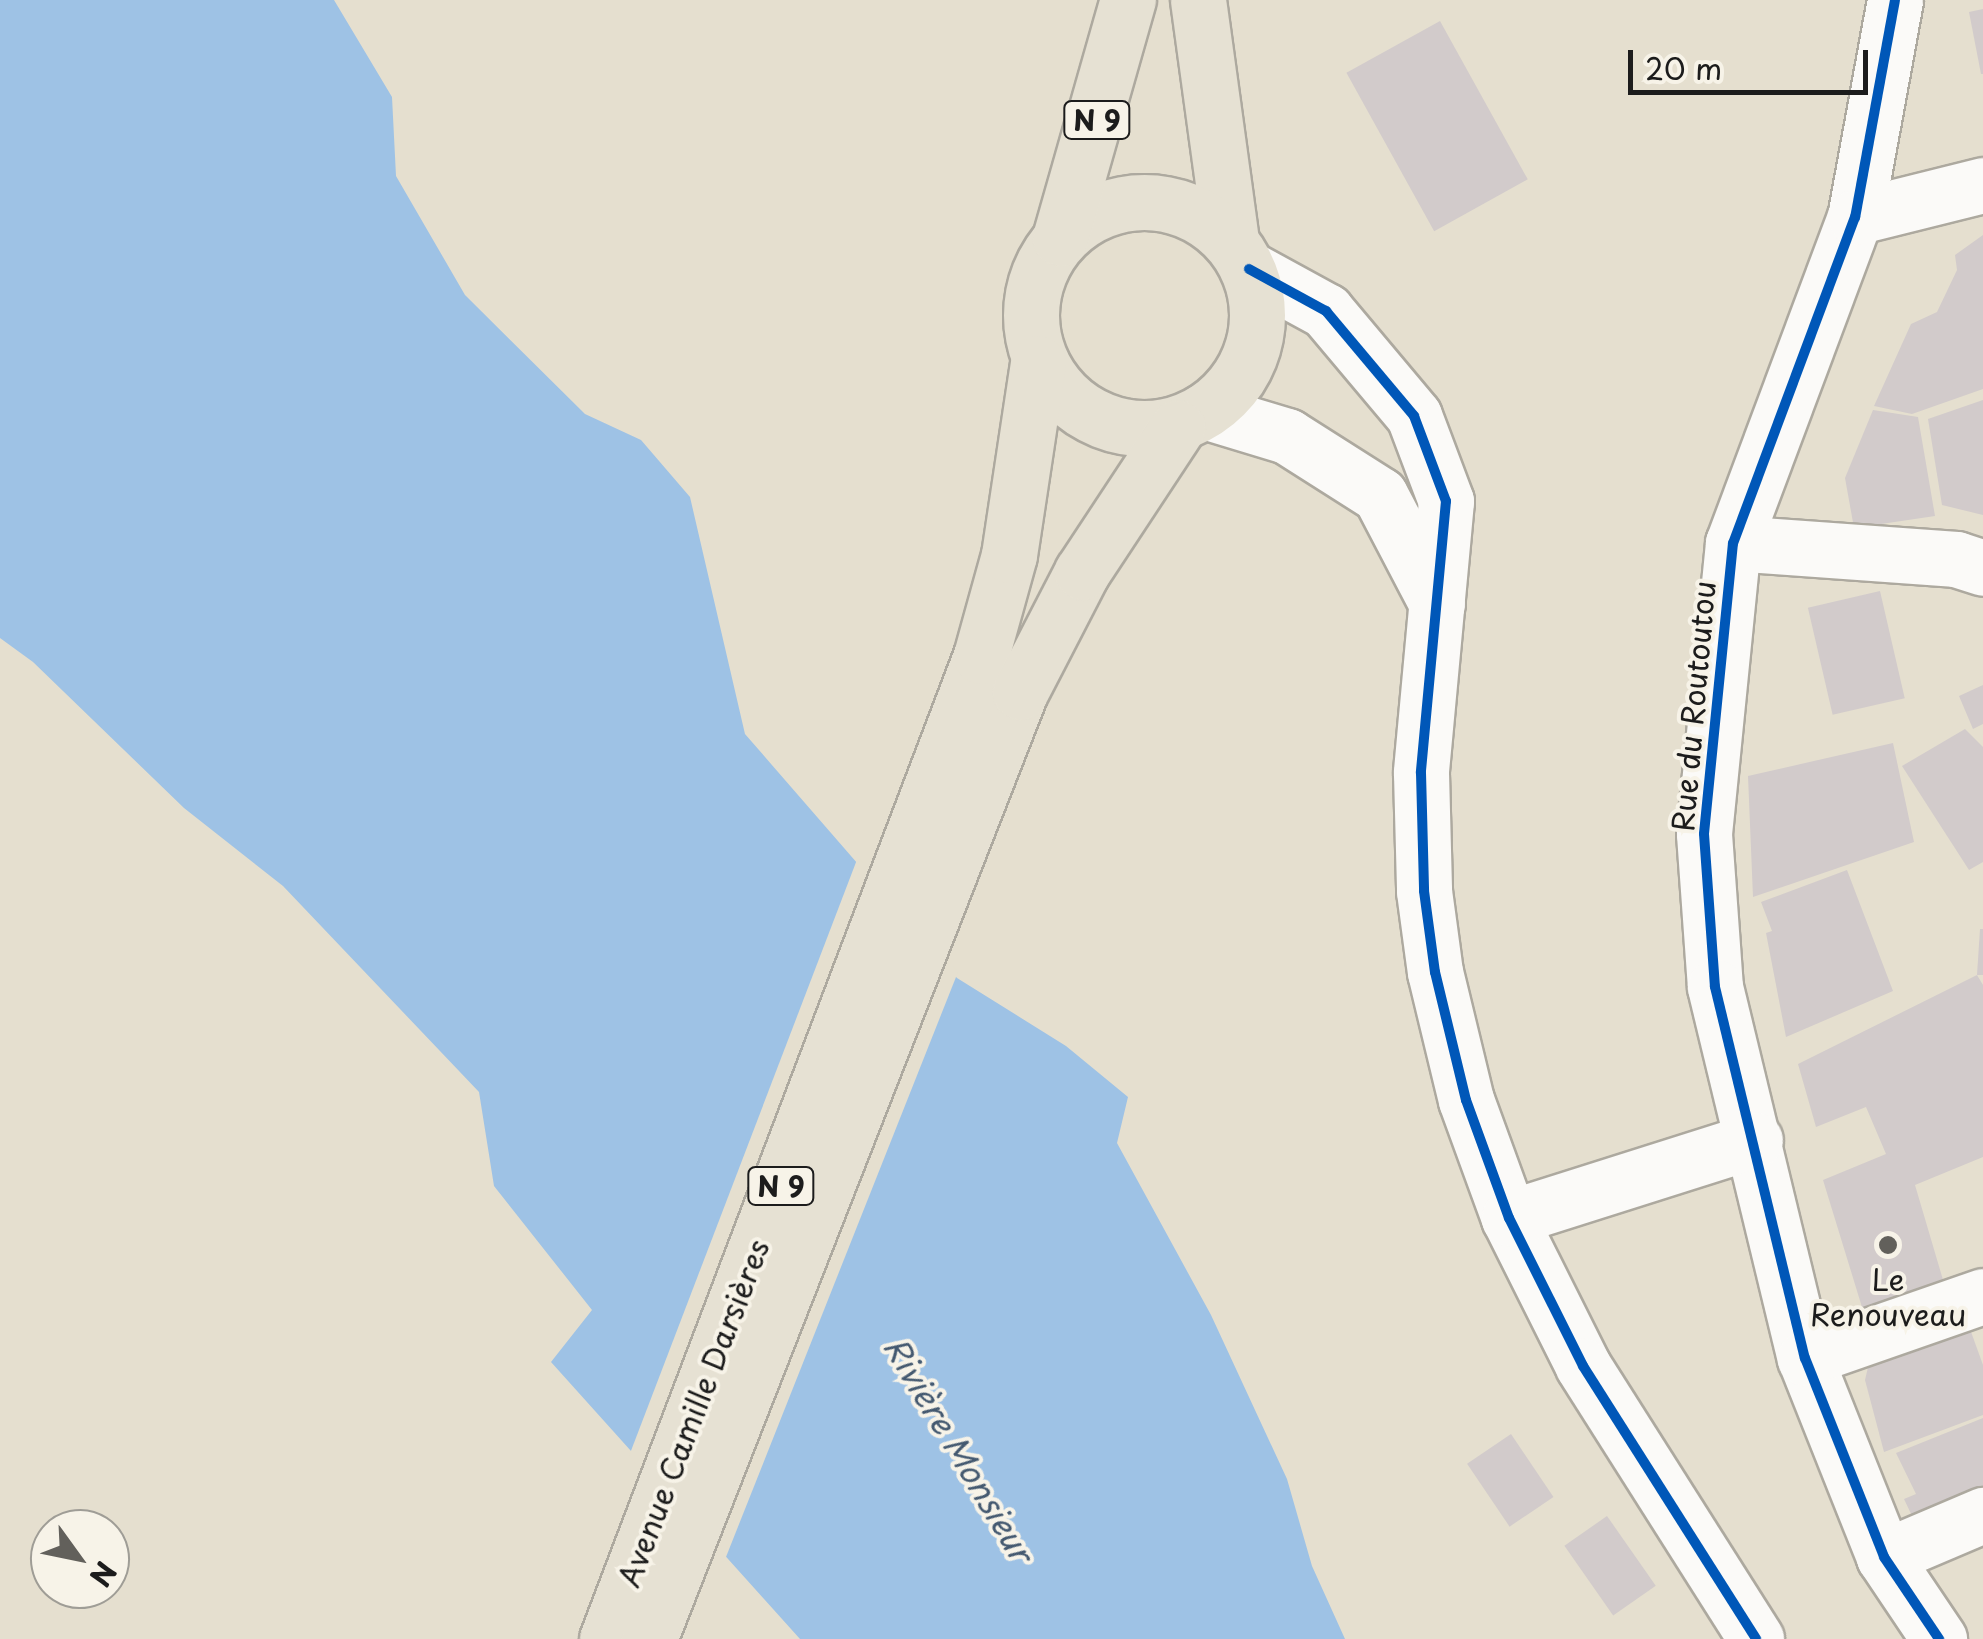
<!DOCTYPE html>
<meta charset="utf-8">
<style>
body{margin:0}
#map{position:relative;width:1983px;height:1639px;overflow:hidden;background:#e5dfcf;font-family:"Playpen Sans",sans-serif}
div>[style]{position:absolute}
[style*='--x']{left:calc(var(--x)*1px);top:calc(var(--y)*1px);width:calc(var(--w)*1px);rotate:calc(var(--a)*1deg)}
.water>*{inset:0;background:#9ec2e5}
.pier>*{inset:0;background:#e5dfcf}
.building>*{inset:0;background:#d2cbcb;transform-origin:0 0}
.roads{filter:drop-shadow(2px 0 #ada99f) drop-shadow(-2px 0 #ada99f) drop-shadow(0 2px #ada99f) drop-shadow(0 -2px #ada99f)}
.minor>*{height:55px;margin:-27.5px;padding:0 27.5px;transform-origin:27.5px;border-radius:27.5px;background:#fbfaf8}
.major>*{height:55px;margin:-27.5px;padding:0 27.5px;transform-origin:27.5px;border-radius:27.5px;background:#e6e1d3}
.major>.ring{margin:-27.5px;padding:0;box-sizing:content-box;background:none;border:55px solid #e6e1d3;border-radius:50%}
.cycleway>*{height:10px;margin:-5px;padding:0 5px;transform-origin:5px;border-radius:5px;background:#0057b8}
.dots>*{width:28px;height:28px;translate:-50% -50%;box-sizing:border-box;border:5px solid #f7f3e8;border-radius:50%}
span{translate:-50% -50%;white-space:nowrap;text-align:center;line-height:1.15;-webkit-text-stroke:8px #f7f3e8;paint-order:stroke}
.shield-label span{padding:2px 8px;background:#f7f3e8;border:2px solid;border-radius:8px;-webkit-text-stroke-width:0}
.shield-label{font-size:28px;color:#1c1c1c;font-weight:700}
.street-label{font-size:30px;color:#1c1c1c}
.poi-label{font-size:30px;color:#1c1c1c}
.water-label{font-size:32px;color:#445970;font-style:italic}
.north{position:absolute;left:30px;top:1509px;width:100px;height:100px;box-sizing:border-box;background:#f7f3e8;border:2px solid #9f9d96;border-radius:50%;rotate:123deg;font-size:28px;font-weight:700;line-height:40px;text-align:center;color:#1c1c1c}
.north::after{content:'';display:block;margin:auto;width:35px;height:45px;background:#62605b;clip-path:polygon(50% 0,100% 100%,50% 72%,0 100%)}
.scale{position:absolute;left:1628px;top:50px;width:240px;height:45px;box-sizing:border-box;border:5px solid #1c1c1c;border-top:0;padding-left:12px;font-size:30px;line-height:35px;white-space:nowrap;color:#1c1c1c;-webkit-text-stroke:8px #f7f3e8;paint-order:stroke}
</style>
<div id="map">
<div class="water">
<i style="clip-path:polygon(0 0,334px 0,392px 97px,396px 176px,465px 295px,585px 414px,641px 440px,690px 497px,745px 734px,957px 978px,1066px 1046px,1128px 1097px,1117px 1143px,1211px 1315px,1287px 1479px,1312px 1566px,1345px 1639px,800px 1639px,551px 1362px,592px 1310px,494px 1186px,479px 1092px,283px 886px,184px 808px,33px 662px,0 638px)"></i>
</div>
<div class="pier">
<i style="clip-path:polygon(858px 857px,958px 972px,724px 1562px,629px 1456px)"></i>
</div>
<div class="building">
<i style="clip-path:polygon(1983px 9px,1983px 74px,1981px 74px,1969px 12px)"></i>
<i style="left:1440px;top:21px;width:181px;height:107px;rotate:61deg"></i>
<i style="clip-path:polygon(1983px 235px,1983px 389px,1912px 414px,1874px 406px,1911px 324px,1937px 312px,1957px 270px,1955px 255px)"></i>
<i style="clip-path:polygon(1983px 400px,1983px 515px,1942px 505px,1928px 419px)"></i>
<i style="clip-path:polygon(1873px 410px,1918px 417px,1935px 516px,1854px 528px,1845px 478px)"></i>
<i style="left:1880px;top:591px;width:110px;height:74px;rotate:77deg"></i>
<i style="clip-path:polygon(1983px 685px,1983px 724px,1973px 729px,1959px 696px)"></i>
<i style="clip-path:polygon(1965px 729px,1983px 747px,1983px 862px,1969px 870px,1902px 766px)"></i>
<i style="clip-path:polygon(1893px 743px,1914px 842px,1753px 897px,1748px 776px)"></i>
<i style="clip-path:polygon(1847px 870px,1893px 991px,1786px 1037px,1766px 933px,1772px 931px,1761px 902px)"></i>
<i style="clip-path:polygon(1980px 929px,1983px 929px,1983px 975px,1977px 975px)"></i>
<i style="clip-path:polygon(1977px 975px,1983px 985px,1983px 1157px,1915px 1185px,1946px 1290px,1865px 1317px,1823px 1180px,1886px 1154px,1866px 1107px,1816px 1127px,1798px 1064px)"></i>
<i style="clip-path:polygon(1970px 1329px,1983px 1365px,1983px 1415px,1884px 1452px,1865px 1380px,1869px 1363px)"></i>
<i style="clip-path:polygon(1983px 1418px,1983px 1490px,1913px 1518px,1904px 1499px,1916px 1494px,1896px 1453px)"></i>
<i style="left:1511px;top:1434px;width:76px;height:53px;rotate:56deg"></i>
<i style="left:1607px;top:1516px;width:85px;height:52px;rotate:55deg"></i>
</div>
<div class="roads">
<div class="minor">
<i style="--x:1895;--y:0;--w:221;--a:100.4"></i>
<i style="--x:1855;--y:217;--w:348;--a:110.5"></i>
<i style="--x:1733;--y:543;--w:292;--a:95.7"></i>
<i style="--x:1704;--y:834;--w:153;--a:85.9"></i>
<i style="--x:1715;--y:987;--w:382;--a:76.4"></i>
<i style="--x:1805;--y:1358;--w:214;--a:68.3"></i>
<i style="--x:1884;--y:1557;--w:99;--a:56.1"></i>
<i style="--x:1855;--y:217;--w:132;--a:-14"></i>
<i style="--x:1249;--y:269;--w:88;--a:28.6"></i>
<i style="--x:1326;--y:311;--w:137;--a:50"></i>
<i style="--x:1414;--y:416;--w:91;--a:69.4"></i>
<i style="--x:1446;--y:501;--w:273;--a:95.3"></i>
<i style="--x:1421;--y:773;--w:118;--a:88.5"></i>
<i style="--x:1424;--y:891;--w:82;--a:82.3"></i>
<i style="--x:1435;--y:972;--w:132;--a:76.4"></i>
<i style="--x:1466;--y:1100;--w:126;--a:70"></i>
<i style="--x:1509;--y:1218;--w:165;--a:63.4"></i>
<i style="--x:1583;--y:1366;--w:323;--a:57.6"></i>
<i style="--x:1204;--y:411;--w:87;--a:16.8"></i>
<i style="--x:1287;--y:436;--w:110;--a:32.4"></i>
<i style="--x:1380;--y:495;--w:123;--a:62.4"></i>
<i style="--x:1733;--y:543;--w:224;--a:4.1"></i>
<i style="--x:1956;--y:559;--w:28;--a:18"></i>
<i style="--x:1509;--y:1218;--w:258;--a:-17.6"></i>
<i style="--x:1805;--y:1358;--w:188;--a:-19.2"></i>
<i style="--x:1884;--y:1557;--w:108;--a:-23"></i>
</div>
<div class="major">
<i style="--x:1198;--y:0;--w:244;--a:82.2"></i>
<i class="ring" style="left:1031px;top:202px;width:171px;height:171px"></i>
<i style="--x:1060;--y:238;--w:248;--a:-74.1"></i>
<i style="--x:607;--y:1639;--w:1052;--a:-69.17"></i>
<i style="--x:981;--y:656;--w:105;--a:-74.5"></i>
<i style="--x:1009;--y:555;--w:194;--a:-81.4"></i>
<i style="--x:649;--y:1639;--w:1017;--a:-68.61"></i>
<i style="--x:1020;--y:692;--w:135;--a:-62.7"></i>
<i style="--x:1082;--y:572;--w:173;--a:-56.6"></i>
</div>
</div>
<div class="cycleway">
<i style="--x:1895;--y:0;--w:221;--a:100.4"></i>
<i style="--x:1855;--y:217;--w:348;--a:110.5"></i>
<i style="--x:1733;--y:543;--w:292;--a:95.7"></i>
<i style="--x:1704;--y:834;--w:153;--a:85.9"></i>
<i style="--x:1715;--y:987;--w:382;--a:76.4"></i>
<i style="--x:1805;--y:1358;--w:214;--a:68.3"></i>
<i style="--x:1884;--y:1557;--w:99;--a:56.1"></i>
<i style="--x:1249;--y:269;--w:88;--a:28.6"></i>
<i style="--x:1326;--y:311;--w:137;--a:50"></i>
<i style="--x:1414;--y:416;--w:91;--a:69.4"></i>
<i style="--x:1446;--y:501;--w:273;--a:95.3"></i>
<i style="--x:1421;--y:773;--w:118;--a:88.5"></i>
<i style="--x:1424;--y:891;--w:82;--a:82.3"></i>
<i style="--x:1435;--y:972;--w:132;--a:76.4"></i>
<i style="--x:1466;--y:1100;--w:126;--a:70"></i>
<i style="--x:1509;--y:1218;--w:165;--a:63.4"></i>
<i style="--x:1583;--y:1366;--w:323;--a:57.6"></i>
</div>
<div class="dots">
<i style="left:1888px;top:1245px;background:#62605b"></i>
</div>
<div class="shield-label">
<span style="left:1097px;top:120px">N 9</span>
<span style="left:781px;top:1186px">N 9</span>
</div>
<div class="street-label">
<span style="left:1693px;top:706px;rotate:-85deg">Rue du Routoutou</span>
<span style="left:693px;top:1413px;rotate:-69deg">Avenue Camille Darsières</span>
</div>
<div class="poi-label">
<span style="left:1888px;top:1296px">Le<br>Renouveau</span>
</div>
<div class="water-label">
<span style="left:959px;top:1449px;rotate:59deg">Rivière Monsieur</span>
</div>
<div class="north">N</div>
<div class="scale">20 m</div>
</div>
